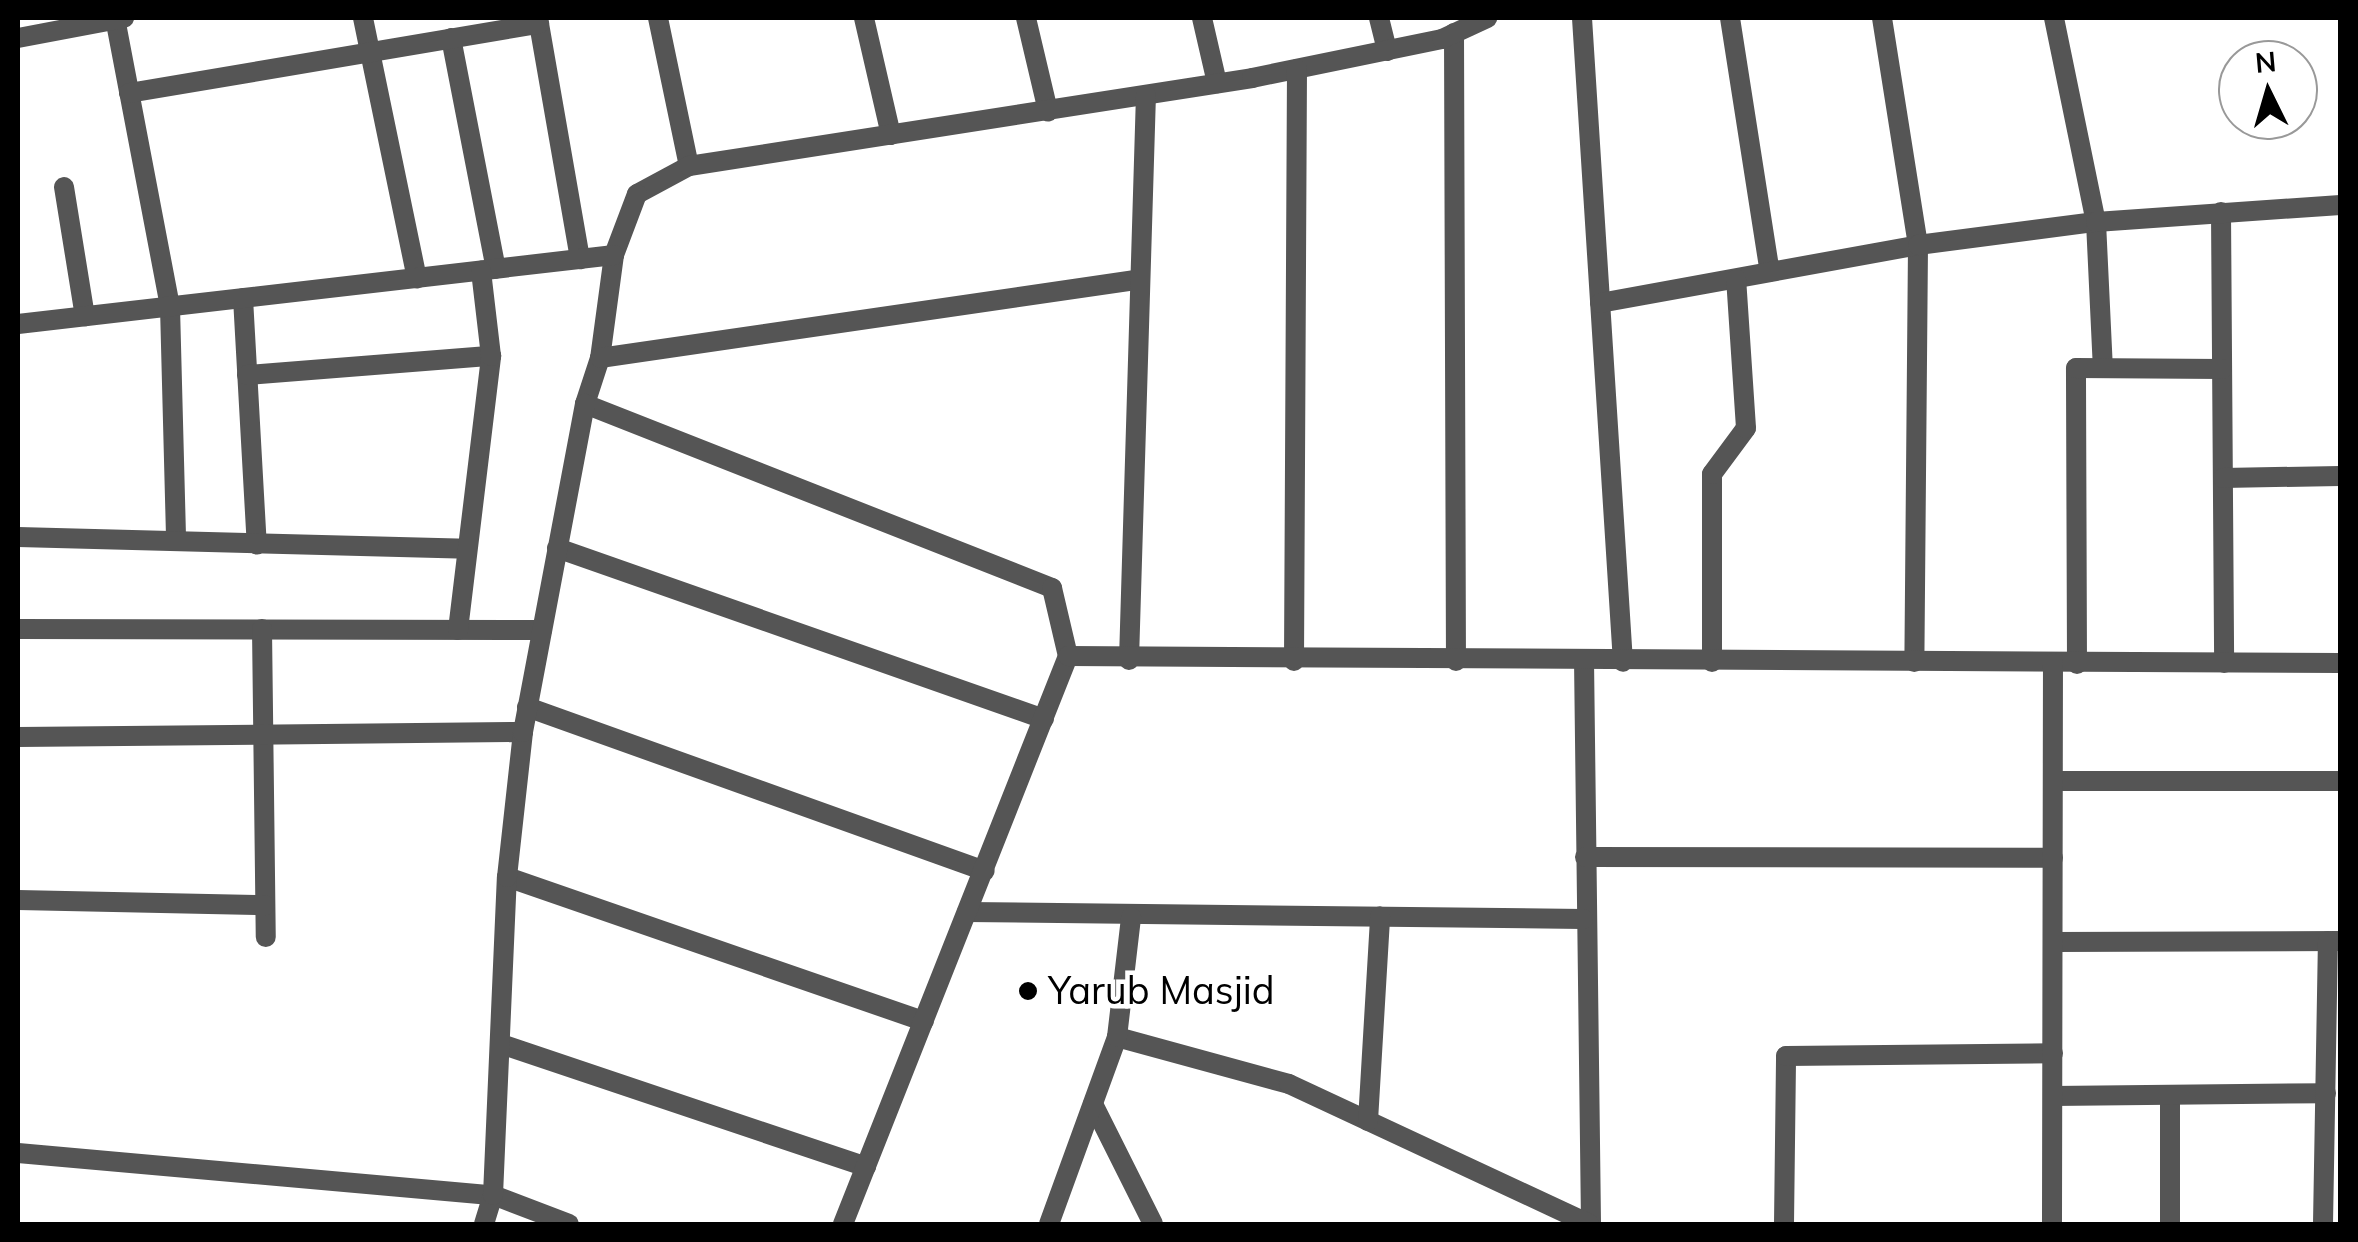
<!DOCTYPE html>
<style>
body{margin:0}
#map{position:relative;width:2358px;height:1242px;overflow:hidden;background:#fff;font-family:Mulish,sans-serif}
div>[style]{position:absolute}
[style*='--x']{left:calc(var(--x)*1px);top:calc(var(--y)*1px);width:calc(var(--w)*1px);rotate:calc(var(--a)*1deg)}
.street>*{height:20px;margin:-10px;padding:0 10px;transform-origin:10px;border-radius:10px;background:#555}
.dots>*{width:28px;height:28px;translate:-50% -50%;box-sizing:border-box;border:5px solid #fff;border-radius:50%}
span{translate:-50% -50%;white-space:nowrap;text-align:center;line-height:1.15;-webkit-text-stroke:9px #fff;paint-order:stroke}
.poi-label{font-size:38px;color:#000}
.left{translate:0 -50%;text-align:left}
.frame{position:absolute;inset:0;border:20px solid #000;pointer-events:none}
.north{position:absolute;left:2218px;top:40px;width:100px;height:100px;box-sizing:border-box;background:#fff;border:2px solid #999;border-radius:50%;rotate:355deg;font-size:28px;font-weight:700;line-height:40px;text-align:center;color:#000}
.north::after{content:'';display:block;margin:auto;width:35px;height:45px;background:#000;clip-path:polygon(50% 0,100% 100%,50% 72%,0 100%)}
</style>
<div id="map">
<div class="street">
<i style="--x:115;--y:18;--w:294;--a:79.2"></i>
<i style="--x:170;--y:307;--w:234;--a:88.5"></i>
<i style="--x:363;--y:18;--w:266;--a:78.3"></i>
<i style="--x:538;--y:18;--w:245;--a:80.1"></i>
<i style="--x:658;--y:18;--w:151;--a:78.2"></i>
<i style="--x:689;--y:166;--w:59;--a:151.7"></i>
<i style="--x:637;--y:194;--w:65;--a:110.7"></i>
<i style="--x:614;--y:255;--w:104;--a:97.7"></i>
<i style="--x:600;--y:358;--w:48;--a:108.1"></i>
<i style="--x:585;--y:404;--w:502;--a:21.5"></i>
<i style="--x:1052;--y:588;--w:70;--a:76.8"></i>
<i style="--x:864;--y:18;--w:120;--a:77"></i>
<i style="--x:1026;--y:18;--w:96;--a:76.7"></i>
<i style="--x:1202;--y:18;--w:67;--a:77"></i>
<i style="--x:1379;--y:18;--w:34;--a:76"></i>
<i style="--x:1582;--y:18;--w:645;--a:86.36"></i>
<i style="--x:1730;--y:18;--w:257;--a:81.1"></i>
<i style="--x:1882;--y:18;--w:230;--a:81"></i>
<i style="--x:1918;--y:245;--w:417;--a:90.5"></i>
<i style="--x:2054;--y:18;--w:208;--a:78.4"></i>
<i style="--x:2096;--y:222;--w:146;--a:87.3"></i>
<i style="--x:1454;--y:33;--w:628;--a:89.82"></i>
<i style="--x:18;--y:38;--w:108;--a:-10.7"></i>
<i style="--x:451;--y:38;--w:235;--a:79"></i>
<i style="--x:129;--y:93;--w:416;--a:-9.6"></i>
<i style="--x:689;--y:166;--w:570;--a:-8.88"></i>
<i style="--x:1252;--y:78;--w:194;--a:-11.6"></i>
<i style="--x:1442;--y:39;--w:50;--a:-25"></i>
<i style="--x:64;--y:187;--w:131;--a:80.8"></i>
<i style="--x:2221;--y:212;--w:451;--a:89.6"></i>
<i style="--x:243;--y:298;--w:247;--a:86.8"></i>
<i style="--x:1600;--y:303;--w:323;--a:-10.3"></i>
<i style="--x:1918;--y:245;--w:179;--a:-7.4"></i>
<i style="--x:2096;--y:222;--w:245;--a:-4"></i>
<i style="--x:18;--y:324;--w:600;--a:-6.6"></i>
<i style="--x:600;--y:358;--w:541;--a:-8.29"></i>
<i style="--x:247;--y:375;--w:245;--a:-4.5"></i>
<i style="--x:2223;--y:478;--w:117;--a:-1"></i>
<i style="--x:18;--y:537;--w:449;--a:1.5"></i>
<i style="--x:557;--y:548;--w:516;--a:19.35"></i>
<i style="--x:18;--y:629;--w:524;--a:0.11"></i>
<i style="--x:262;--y:629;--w:308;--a:89.3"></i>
<i style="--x:458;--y:630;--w:276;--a:-83.1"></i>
<i style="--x:491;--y:356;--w:86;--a:-96.7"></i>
<i style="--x:1584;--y:659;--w:565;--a:89.29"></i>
<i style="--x:1129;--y:660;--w:565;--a:-88.28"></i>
<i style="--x:1294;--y:661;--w:592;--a:-89.71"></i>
<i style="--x:1712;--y:662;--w:188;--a:-90"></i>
<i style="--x:1712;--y:474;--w:57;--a:-53.5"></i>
<i style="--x:1746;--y:428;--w:149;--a:-93.8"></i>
<i style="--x:2077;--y:664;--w:296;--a:-90.2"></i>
<i style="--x:2076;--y:368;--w:146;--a:0.4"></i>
<i style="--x:527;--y:707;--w:486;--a:19.7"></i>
<i style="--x:18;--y:737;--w:505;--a:-0.57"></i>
<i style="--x:2053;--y:781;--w:287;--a:0"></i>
<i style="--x:1585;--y:857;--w:468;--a:0.1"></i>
<i style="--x:507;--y:877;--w:441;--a:19.1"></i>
<i style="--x:18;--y:900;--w:247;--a:1.2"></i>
<i style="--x:967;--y:912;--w:616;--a:0.65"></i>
<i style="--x:2053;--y:942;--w:287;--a:-0.2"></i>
<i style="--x:1117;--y:1037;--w:178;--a:15.3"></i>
<i style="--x:1289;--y:1084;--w:331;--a:25"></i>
<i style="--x:504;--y:1045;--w:382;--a:18.6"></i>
<i style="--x:2170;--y:1095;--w:129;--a:90"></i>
<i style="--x:2053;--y:1096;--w:273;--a:-0.6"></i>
<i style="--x:1093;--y:1104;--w:134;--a:63.4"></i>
<i style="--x:1368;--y:1121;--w:205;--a:-86.6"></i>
<i style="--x:18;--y:1153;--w:477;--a:5.1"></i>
<i style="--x:493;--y:1195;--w:81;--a:20.9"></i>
<i style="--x:484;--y:1224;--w:30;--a:-73"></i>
<i style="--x:493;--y:1195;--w:318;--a:-87.5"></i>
<i style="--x:507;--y:877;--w:146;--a:-83.7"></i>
<i style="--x:523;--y:732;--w:334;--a:-79.3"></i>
<i style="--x:843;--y:1224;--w:611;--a:-68.39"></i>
<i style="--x:1068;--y:656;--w:1272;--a:0.32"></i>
<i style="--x:1049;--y:1224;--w:199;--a:-70"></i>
<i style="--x:1117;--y:1037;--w:121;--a:-83.3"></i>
<i style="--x:1784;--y:1224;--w:168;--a:-89.3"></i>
<i style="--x:1786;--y:1056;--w:267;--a:-0.6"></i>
<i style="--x:2052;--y:1224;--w:561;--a:-89.9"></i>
<i style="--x:2323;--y:1224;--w:283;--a:-89"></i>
</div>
<div class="dots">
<i style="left:1028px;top:991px;background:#000"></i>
</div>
<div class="poi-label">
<span class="left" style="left:1048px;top:991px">Yarub Masjid</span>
</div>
<div class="frame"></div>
<div class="north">N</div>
</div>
